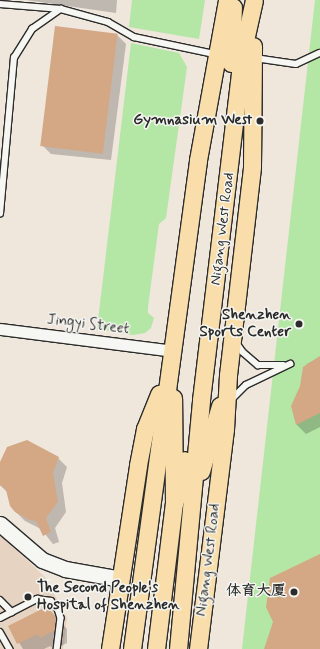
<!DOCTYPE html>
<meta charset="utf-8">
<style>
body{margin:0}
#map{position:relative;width:320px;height:649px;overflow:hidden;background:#efe6dc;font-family:Mynerve,"LXGW WenKai TC",sans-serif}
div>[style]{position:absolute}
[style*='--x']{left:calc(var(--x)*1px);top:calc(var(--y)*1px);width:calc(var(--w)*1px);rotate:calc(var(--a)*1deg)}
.built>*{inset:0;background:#e7d3c2}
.green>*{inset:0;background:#b4e6a6}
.shadow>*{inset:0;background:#0003}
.building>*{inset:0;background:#d4a785;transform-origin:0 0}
.roads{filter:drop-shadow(1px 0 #2b2b2b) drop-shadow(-1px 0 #2b2b2b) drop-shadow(0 1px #2b2b2b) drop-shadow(0 -1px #2b2b2b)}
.lane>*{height:5.5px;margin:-2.75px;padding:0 2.75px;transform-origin:2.75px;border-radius:2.75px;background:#f6f6f2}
.street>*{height:11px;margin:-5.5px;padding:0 5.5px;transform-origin:5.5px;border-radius:5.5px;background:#f6f6f2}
.secondary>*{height:15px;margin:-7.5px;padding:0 7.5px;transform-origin:7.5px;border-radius:7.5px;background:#f6f6f2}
.primary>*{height:17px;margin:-8.5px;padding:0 8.5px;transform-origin:8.5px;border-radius:8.5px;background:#f9deab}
.dots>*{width:11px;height:11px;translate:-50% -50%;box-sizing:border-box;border:2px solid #f6f6f2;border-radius:50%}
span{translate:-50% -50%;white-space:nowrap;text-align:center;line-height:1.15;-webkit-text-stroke:3px #f6f6f2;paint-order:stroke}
.poi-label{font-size:15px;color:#2b2b2b;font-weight:700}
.right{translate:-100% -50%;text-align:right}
.left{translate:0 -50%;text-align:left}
.street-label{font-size:15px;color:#2b2b2b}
</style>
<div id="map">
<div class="built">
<i style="clip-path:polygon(0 535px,45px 577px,67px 618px,63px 649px,0 649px)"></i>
</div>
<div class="green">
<i style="clip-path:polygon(132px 0,205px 0,199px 39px,129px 27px)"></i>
<i style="clip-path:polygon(315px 0,320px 0,320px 649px,242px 649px)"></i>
<i style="clip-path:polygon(131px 43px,179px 53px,187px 67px,166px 218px,159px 224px,148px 307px,148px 313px,154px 318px,151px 328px,145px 333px,133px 335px,97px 329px)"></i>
</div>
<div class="shadow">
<i style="clip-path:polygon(26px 0,117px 0,116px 13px)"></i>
<i style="clip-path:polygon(56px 27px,117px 35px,126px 44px,111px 160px,51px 154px,42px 145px)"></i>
<i style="clip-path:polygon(320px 357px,320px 427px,306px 434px,297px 425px,293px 412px,307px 364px)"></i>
<i style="clip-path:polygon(58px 458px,67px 467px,62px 483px,66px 512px,55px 528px,59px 542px,53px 544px,41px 529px,25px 521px,16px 512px,7px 492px,0 485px,0 464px)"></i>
<i style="clip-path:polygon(48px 609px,67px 629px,67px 643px,55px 649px,50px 646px,44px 649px,23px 649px,9px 626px)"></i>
</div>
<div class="building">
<i style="left:55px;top:26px;width:63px;height:121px;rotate:7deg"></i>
<i style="clip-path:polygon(320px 356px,320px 413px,296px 425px,291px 406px,300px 386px,303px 367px)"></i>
<i style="clip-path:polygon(27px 440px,59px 457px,53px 473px,58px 502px,46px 518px,51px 532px,43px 536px,36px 521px,29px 520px,15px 512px,10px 506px,6px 490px,0 485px,0 462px,7px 447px)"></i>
<i style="clip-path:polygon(320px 554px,320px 649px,264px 649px,273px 622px,266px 607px,270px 578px)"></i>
<i style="clip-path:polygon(44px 608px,48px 608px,55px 616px,55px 630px,40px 638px,38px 634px,17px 644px,8px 626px)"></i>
</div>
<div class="roads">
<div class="lane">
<i style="--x:0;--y:4;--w:61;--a:4.7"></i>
<i style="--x:61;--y:9;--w:49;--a:15.5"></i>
<i style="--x:108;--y:22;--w:30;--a:30"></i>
<i style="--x:134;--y:37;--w:83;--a:11.9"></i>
<i style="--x:255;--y:58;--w:41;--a:8.3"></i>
<i style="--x:296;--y:64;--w:26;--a:-25"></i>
<i style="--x:0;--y:214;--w:157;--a:-84.9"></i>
<i style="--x:14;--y:58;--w:34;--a:-58"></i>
<i style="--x:32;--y:29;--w:35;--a:-35"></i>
<i style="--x:236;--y:342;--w:12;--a:55"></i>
<i style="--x:243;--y:352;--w:20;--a:41"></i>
<i style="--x:258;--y:365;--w:25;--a:0"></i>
<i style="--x:231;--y:400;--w:21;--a:-45"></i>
<i style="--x:246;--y:385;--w:49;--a:-25.5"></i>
<i style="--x:0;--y:600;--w:17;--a:45"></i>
<i style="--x:0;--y:618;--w:42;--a:-27.2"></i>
<i style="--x:37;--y:599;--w:14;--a:8"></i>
<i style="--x:51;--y:601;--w:11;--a:49"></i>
<i style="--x:58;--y:609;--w:9;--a:72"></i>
<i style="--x:61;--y:618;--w:31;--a:97"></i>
<i style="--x:0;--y:632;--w:20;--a:60"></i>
</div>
<div class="street">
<i style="--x:0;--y:329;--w:174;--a:7.2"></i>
</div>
<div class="secondary">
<i style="--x:0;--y:524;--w:55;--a:40.6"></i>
<i style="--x:42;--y:560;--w:25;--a:21"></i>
<i style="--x:65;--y:569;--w:57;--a:10.1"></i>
</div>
<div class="primary">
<i style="--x:231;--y:63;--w:56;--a:-88"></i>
<i style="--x:201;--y:471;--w:68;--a:-73.7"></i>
<i style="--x:174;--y:503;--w:19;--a:-69"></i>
<i style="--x:181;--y:485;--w:25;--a:-83"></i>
<i style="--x:110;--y:649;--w:186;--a:-81.3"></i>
<i style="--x:138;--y:465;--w:37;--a:-79"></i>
<i style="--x:145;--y:429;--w:38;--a:-68"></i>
<i style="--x:132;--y:649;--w:493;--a:-82.3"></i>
<i style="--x:198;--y:160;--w:163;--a:-79.7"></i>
<i style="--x:156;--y:649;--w:147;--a:-83"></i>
<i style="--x:174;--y:503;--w:105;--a:-90.5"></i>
<i style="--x:178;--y:649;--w:250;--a:-84.7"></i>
<i style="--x:201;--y:400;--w:348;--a:-83.2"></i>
<i style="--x:242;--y:54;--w:55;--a:-77.5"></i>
<i style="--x:198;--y:649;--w:222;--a:-83"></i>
<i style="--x:225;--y:429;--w:54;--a:-86.8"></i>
<i style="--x:228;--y:375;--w:210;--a:-83.4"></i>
<i style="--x:252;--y:166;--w:120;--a:-89.5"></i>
</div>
</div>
<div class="dots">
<i style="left:260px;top:121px;background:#2b2b2b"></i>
<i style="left:299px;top:324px;background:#2b2b2b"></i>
<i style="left:294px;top:592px;background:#2b2b2b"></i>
<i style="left:28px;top:597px;background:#2b2b2b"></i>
</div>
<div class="poi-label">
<span class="right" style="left:252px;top:121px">Gymnasium West</span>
<span class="right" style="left:291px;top:324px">Shenzhen<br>Sports Center</span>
<span class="left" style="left:37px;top:597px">The Second People's<br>Hospital of Shenzhen</span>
<span class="right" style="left:286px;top:592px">体育大厦</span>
</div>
<div class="street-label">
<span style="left:223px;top:229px;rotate:-83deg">Nigang West Road</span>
<span style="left:88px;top:325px;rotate:7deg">Jingyi Street</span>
<span style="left:209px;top:560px;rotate:-83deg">Nigang West Road</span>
</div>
</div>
